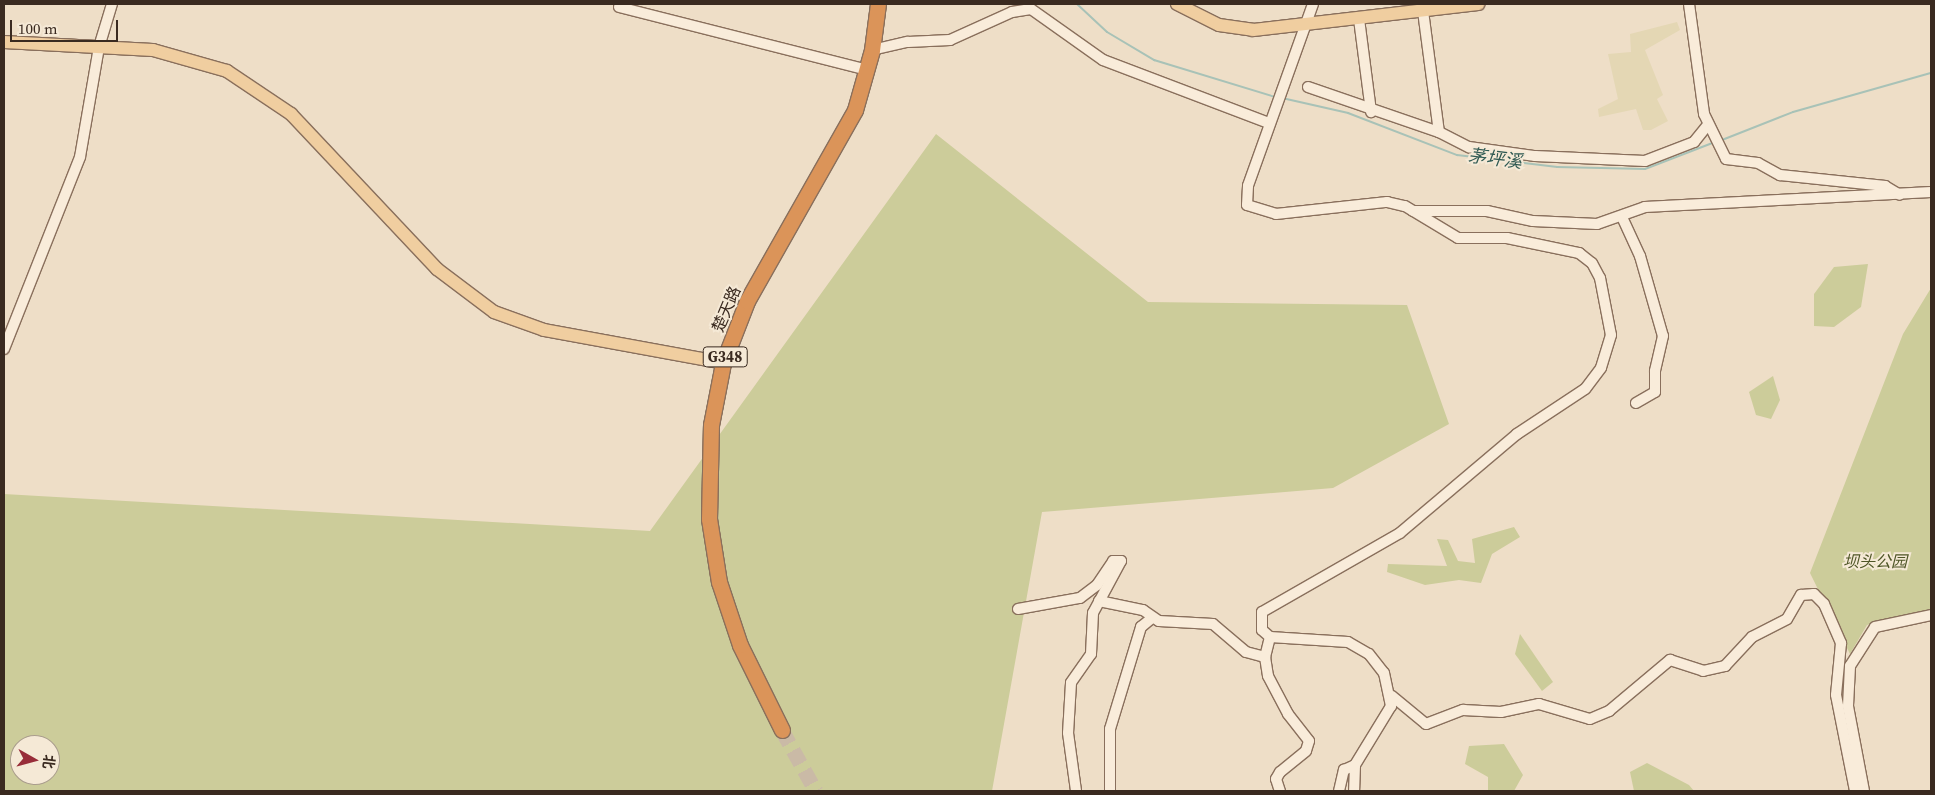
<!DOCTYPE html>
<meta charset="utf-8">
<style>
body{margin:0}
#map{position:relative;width:1935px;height:795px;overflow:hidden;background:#eedec7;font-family:"Source Serif 4","Noto Sans SC",serif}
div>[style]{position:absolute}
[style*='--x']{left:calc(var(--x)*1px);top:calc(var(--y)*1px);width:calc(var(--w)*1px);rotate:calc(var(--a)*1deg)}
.farmland>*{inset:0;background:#e4d7b4}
.green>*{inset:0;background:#cccc9a}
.stream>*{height:2px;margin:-1px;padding:0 1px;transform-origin:1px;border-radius:1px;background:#a8c2b7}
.highway-tunnel>*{height:15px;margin-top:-7.5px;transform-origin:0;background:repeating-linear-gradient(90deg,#cabaa6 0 15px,transparent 0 23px)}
.roads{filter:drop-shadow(1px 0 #896f5c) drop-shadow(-1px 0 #896f5c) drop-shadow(0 1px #896f5c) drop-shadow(0 -1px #896f5c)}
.minor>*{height:10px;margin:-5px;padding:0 5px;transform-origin:5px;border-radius:5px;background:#f9ecda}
.major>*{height:12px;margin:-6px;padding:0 6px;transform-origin:6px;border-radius:6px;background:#f0cea0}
.highway>*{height:15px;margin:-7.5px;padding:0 7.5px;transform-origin:7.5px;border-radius:7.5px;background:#db9459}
span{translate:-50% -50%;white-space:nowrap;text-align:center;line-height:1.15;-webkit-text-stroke:4px #f5e9d6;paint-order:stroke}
.shield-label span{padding:1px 4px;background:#f5e9d6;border:1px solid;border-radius:4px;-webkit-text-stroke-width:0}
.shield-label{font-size:15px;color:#3a2a20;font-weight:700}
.street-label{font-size:16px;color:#3a2a20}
.park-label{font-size:16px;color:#4f5627;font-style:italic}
.water-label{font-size:18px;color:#2f5952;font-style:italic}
.frame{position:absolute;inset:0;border:5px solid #3a2a20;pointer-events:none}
.north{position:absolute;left:10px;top:735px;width:50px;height:50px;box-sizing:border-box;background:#f5e9d6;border:1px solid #aa9d8d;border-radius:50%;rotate:97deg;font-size:14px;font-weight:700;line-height:20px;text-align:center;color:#3a2a20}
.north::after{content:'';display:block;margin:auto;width:18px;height:22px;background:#982d39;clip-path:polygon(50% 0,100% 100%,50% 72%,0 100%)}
.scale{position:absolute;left:10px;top:20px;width:108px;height:22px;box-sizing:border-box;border:2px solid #3a2a20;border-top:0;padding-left:6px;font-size:15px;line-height:18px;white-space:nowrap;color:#3a2a20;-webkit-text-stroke:4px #f5e9d6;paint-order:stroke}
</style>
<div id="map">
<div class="farmland">
<i style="clip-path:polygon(1677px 22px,1680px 30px,1645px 50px,1663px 95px,1657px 99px,1668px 121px,1651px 130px,1643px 130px,1636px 109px,1599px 117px,1598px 109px,1618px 99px,1608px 54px,1631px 52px,1630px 34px)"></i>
</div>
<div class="green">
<i style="clip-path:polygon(evenodd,936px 134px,1148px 302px,1407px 305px,1449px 424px,1333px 488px,1042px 512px,992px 791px,4px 791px,4px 494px,650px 531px,936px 134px,20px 745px,50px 745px,50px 775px,20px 775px,20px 745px)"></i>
<i style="clip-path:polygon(1868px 264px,1861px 307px,1834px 327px,1814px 326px,1814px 294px,1834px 267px)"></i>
<i style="clip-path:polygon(1931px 288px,1931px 610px,1867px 625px,1850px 654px,1810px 573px,1903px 334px)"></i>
<i style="clip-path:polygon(1773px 376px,1780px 400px,1771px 419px,1756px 415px,1749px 392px)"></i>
<i style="clip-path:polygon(1514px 527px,1520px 537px,1492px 554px,1481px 583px,1459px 580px,1425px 585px,1387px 572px,1388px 564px,1447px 566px,1437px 539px,1448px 540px,1458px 561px,1475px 563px,1472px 539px)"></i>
<i style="clip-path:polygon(1520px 634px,1553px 682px,1542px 691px,1515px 654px)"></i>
<i style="clip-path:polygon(1504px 744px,1523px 775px,1514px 791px,1488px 791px,1488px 777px,1465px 764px,1469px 746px)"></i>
<i style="clip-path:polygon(1647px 763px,1689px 785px,1694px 791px,1634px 791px,1630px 772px)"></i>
</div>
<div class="stream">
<i style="--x:1077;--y:4;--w:41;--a:43"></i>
<i style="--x:1107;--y:32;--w:55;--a:30.8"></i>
<i style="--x:1154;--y:60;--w:127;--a:17"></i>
<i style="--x:1282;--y:98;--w:68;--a:12.8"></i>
<i style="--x:1348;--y:113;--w:117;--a:21.1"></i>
<i style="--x:1457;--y:155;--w:101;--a:6.8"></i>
<i style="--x:1557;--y:167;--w:88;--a:1.3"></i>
<i style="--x:1645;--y:169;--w:75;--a:-21.1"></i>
<i style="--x:1722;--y:140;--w:76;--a:-21.5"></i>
<i style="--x:1793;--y:112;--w:143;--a:-15.8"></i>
</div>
<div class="highway-tunnel">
<i style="--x:782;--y:730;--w:70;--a:60.9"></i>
</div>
<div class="roads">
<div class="minor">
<i style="--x:1313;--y:4;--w:193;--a:109.7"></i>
<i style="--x:1248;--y:186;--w:19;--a:93"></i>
<i style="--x:1247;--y:205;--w:30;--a:17"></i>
<i style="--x:1276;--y:214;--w:112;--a:-6.2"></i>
<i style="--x:1387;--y:202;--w:18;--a:13"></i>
<i style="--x:1405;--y:206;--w:62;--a:31.1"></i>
<i style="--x:1458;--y:238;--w:49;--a:0"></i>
<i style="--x:1507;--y:238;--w:74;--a:11.8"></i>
<i style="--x:1579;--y:253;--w:16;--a:38"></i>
<i style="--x:1592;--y:263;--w:17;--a:62"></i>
<i style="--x:1600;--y:278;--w:58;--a:79.1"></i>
<i style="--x:1611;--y:335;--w:34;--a:107"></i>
<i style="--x:1601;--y:368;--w:26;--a:127"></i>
<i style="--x:1585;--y:389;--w:82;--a:146.5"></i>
<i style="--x:1517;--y:434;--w:153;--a:139.8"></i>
<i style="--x:1400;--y:533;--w:159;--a:150.2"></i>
<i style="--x:1262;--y:612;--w:18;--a:90"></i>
<i style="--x:1262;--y:630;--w:11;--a:41"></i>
<i style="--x:1270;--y:637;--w:78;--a:3.7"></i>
<i style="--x:1348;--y:642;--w:24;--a:30"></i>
<i style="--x:1369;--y:654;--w:24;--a:52"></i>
<i style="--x:1384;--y:673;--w:34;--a:78"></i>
<i style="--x:1391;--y:706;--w:69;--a:121.4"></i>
<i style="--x:1355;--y:765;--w:26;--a:92"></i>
<i style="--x:1689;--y:4;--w:111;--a:82.2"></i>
<i style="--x:1704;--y:114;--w:50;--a:63.9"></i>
<i style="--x:1726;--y:159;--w:32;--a:7"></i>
<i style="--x:1758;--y:163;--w:25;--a:29"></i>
<i style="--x:1780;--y:175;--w:106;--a:6"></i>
<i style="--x:1885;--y:186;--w:17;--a:31"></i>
<i style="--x:619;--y:7;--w:257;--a:14.2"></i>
<i style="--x:1423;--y:11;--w:122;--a:82.5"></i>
<i style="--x:1359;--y:19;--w:94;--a:82.6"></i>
<i style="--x:872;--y:50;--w:37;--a:-13"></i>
<i style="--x:908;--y:42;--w:42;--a:-2.7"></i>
<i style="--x:950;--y:40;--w:68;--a:-24.3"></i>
<i style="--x:1012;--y:12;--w:19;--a:-9"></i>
<i style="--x:1031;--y:9;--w:88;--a:35.3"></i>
<i style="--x:1103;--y:60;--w:178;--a:20.8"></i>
<i style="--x:1308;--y:87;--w:139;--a:19"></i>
<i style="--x:1439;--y:132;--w:34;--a:27"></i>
<i style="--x:1469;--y:147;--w:67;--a:7.8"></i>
<i style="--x:1535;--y:156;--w:110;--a:2.6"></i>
<i style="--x:1645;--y:161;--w:53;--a:-21.2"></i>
<i style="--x:1694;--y:142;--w:21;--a:-51"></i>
<i style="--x:1413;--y:211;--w:74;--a:0"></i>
<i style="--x:1487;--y:211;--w:47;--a:12.3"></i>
<i style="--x:1533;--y:221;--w:64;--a:2.7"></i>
<i style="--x:1597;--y:224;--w:51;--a:-19.5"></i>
<i style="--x:1645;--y:207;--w:286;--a:-3"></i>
<i style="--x:1622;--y:217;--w:43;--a:65.2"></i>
<i style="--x:1640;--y:256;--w:83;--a:74"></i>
<i style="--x:1663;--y:336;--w:36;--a:103"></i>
<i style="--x:1655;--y:371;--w:21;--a:90"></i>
<i style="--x:1655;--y:392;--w:22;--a:150"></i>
<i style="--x:4;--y:349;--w:206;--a:-68.4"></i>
<i style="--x:80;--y:157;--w:112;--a:-80.2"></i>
<i style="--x:99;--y:47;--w:45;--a:-73.2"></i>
<i style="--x:1099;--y:601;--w:45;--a:11.6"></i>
<i style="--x:1143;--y:610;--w:19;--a:35"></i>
<i style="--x:1159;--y:621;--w:54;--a:3.2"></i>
<i style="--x:1213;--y:624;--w:43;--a:40.3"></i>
<i style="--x:1246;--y:652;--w:20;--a:15"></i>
<i style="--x:1018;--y:609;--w:63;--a:-10.1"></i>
<i style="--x:1080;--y:598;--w:21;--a:-37"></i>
<i style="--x:1097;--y:585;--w:29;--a:-56"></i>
<i style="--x:1113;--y:561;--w:8;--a:0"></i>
<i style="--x:1121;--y:561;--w:59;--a:118.3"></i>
<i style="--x:1093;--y:613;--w:41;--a:92.8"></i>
<i style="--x:1091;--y:654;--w:35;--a:125"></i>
<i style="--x:1071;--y:683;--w:50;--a:93.4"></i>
<i style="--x:1068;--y:733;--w:59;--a:82.1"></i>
<i style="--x:1270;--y:637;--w:21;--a:104"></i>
<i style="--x:1265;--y:657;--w:19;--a:81"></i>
<i style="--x:1268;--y:676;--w:43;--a:62.2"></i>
<i style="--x:1288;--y:714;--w:34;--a:52"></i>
<i style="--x:1309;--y:741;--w:10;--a:107"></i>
<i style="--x:1306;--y:751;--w:33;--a:141"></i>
<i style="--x:1280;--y:772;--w:8;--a:120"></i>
<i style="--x:1276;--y:779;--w:13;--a:72"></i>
<i style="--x:1392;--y:696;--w:44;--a:39.5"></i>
<i style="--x:1426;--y:724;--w:40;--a:-21"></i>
<i style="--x:1463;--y:710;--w:38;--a:3"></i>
<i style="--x:1501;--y:712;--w:39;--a:-12"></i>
<i style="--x:1539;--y:704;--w:53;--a:16.4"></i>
<i style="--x:1590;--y:719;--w:21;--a:-23"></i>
<i style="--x:1609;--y:711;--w:80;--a:-39.9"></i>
<i style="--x:1670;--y:660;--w:35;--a:18"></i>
<i style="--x:1703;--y:671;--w:23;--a:-13"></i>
<i style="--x:1725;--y:666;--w:40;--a:-47"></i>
<i style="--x:1752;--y:637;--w:39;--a:-27"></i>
<i style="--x:1787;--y:619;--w:28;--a:-60"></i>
<i style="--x:1801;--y:595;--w:13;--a:-4"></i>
<i style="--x:1814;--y:594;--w:14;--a:45"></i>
<i style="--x:1824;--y:604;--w:43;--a:66.4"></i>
<i style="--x:1841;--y:643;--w:52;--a:95.5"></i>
<i style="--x:1836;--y:695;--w:98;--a:78.8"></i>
<i style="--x:1110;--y:791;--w:62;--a:-90"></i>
<i style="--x:1110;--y:729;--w:107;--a:-73.1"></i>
<i style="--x:1141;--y:627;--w:14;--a:-39"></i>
<i style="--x:1339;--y:791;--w:22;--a:-77"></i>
<i style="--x:1344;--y:770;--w:12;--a:-24"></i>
<i style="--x:1864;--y:791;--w:86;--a:-100.7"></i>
<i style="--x:1848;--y:706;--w:40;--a:-87.1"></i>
<i style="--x:1850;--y:666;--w:46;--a:-57.3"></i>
<i style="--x:1875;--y:627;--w:57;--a:-12.1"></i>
</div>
<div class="major">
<i style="--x:1177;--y:4;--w:47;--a:26.6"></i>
<i style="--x:1219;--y:25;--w:34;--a:8"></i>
<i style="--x:1253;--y:30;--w:227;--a:-6.6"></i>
<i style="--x:4;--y:42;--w:149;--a:3.1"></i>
<i style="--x:153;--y:50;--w:77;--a:15.8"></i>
<i style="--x:227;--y:71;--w:77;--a:33.9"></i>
<i style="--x:291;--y:114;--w:213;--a:46.7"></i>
<i style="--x:437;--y:269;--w:71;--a:37"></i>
<i style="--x:494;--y:312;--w:53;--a:19.8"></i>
<i style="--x:544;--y:330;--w:182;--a:10.4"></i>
</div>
<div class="highway">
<i style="--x:782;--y:730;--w:95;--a:-116.3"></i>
<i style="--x:740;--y:645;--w:66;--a:-108.4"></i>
<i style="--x:719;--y:582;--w:64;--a:-99"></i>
<i style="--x:709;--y:519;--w:94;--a:-88.8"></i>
<i style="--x:711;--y:425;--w:63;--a:-79"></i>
<i style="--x:723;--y:363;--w:66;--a:-68.8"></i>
<i style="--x:747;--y:301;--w:219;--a:-60.5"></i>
<i style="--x:855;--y:110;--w:62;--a:-74.2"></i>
<i style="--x:872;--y:50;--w:46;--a:-82.6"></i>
</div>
</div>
<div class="shield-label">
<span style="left:725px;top:357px">G348</span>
</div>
<div class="street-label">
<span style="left:726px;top:309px;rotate:-67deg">楚天路</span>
</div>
<div class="park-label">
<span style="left:1875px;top:561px">坝头公园</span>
</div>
<div class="water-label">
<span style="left:1495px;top:159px;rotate:7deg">茅坪溪</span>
</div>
<div class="frame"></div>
<div class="north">北</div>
<div class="scale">100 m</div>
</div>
